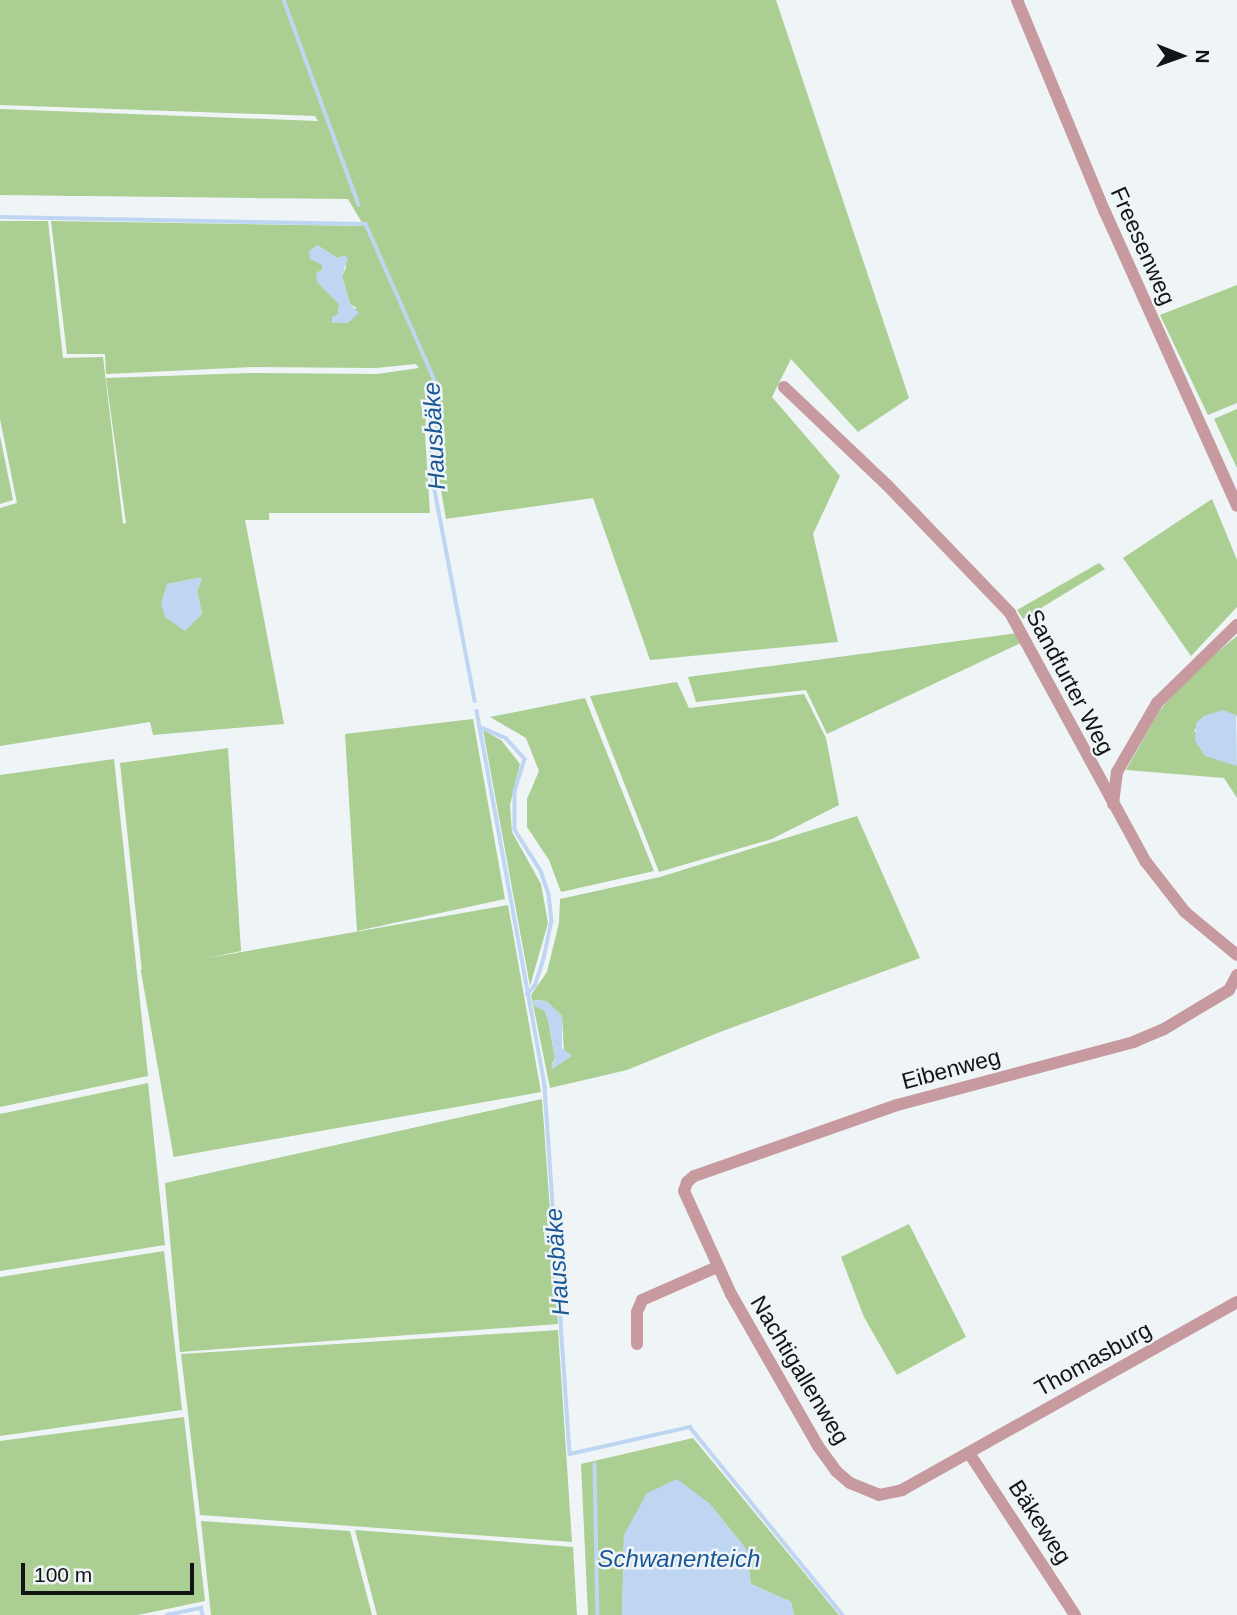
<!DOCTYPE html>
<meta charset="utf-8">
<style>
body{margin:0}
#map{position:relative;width:1237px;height:1615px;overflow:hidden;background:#eff4f7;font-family:Arial,sans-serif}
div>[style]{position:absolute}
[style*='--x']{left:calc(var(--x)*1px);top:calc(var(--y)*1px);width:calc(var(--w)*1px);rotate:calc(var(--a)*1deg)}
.green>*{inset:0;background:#abce92;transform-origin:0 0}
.water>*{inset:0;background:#bed6f2}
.stream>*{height:3.5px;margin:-1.75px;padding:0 1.75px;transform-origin:1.75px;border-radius:1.75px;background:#bed6f2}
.minor>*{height:12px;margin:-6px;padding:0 6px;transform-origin:6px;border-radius:6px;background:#c69a9e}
span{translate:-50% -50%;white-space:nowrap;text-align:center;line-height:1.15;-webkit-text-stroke:5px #eff4f7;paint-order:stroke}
.street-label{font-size:23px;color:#131415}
.water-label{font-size:24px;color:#1a5796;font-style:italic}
.north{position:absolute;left:1146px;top:21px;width:70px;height:70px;-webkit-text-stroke:5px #eff4f7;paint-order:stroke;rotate:91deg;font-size:19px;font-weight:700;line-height:28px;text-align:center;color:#131415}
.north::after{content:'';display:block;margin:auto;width:24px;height:32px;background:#131415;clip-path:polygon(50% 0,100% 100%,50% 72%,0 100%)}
.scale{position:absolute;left:21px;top:1563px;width:173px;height:32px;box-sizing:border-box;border:4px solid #131415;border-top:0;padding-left:9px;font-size:21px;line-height:24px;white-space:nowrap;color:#131415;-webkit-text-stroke:5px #eff4f7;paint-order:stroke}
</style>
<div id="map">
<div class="green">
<i style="clip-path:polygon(evenodd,0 0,776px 0,909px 398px,858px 432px,791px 359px,772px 397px,840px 476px,813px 534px,838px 642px,650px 660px,593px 498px,446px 519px,436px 461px,434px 431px,438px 393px,428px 380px,425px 434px,430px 513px,269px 513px,269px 520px,245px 520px,284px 724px,153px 735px,150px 722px,0 746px,0 508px,17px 503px,0 419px,0 221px,48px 221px,63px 358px,103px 357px,123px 524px,126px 523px,106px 378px,250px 373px,377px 374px,419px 368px,416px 364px,376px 368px,253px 367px,106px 374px,105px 354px,67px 354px,51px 221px,364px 226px,348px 199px,0 195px,0 109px,318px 121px,315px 116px,0 105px,0 0,317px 245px,337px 258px,345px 256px,346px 268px,342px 276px,350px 304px,357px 308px,338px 314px,339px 304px,316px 273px,322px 270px,322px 265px,317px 245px,0 0,198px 578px,202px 578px,197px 591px,202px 614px,167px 584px,198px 578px)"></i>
<i style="clip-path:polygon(1237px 285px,1237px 403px,1208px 415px,1160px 315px)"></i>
<i style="clip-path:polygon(1237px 409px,1237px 468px,1214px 419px)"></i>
<i style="clip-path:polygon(0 436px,13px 500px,0 504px)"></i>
<i style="clip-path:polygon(1212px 499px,1237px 560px,1237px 607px,1191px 656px,1123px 558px)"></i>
<i style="clip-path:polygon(1099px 563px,1105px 569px,1023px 619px,1017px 610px)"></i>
<i style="clip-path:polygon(1018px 633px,1023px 642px,827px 734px,806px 690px,696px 702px,688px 677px)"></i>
<i style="clip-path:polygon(1237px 636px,1237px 717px,1236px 715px,1204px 716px,1194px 731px,1237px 766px,1237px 798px,1224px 778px,1126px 770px,1159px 711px,1192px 673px)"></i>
<i style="clip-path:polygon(677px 682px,689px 708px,804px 694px,826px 738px,839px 805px,772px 839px,659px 872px,590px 696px)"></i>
<i style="clip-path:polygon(585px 698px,654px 871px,561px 892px,549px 860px,527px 827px,527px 799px,539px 771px,526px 738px,490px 717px)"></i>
<i style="clip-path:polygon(473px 719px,505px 899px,357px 931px,345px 734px)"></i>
<i style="clip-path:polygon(483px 730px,501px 740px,520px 764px,510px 805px,512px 832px,541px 884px,548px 923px,530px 986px)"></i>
<i style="clip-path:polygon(228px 748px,241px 951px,142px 972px,120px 763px)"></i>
<i style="clip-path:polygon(114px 759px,148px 1076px,0 1107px,0 775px)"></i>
<i style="clip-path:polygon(evenodd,857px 816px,920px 958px,720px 1032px,627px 1070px,550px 1088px,531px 995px,547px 972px,559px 923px,560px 899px,660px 877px,857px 816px,534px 1000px,546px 1001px,562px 1016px,564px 1053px,551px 1066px,555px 1058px,548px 1020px,545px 1011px,534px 1000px)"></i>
<i style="left:508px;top:905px;width:190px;height:373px;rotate:80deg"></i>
<i style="clip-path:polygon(148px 1083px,165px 1245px,0 1271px,0 1114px)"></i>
<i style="clip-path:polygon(542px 1099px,558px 1324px,180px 1352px,165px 1183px)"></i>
<i style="clip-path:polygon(909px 1224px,966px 1337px,897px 1375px,864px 1317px,841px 1257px)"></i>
<i style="clip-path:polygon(164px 1251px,182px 1410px,0 1436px,0 1277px)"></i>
<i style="clip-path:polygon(558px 1330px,572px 1542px,200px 1515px,181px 1354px)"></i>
<i style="clip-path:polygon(184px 1417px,205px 1601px,138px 1615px,0 1615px,0 1441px)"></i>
<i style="clip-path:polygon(693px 1438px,839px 1615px,794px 1615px,791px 1602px,751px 1584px,746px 1549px,709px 1503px,624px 1535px,622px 1615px,588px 1615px,581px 1464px)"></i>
<i style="clip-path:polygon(201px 1521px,350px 1531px,372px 1615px,211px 1615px)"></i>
<i style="clip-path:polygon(355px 1530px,573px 1547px,577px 1615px,377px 1615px)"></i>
</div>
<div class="water">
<i style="clip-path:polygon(317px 245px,337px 258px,345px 256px,348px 258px,342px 276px,350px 304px,359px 313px,348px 323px,332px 323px,332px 317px,338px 314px,339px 304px,317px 282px,316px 273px,322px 270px,322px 265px,310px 259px,309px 251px)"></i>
<i style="clip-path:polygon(198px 578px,202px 578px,197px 591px,202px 614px,185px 631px,165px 617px,161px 603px,167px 584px)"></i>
<i style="clip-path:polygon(1223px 710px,1236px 715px,1237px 766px,1205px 756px,1195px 741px,1196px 723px,1204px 716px)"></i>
<i style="clip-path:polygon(533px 1000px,546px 1001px,562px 1016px,562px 1048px,572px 1056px,551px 1070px,555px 1058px,548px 1020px,545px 1011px,534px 1006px)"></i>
<i style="clip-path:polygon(677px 1479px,709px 1503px,746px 1549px,751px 1584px,791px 1602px,794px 1615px,622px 1615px,624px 1535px,647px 1493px)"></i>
</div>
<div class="stream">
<i style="--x:284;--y:0;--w:218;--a:69.9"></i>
<i style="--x:0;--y:217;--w:366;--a:1.1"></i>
<i style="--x:366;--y:224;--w:168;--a:66.2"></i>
<i style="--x:434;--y:378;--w:55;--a:94.2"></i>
<i style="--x:430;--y:433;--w:42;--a:87.3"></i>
<i style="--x:432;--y:475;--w:230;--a:79.2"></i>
<i style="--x:477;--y:711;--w:382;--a:79.7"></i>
<i style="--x:545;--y:1087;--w:368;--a:86.1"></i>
<i style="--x:570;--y:1454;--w:123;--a:-12.7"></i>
<i style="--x:690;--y:1427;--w:242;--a:50.9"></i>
<i style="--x:480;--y:727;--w:28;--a:23"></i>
<i style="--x:506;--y:738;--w:28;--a:48"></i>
<i style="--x:525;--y:759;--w:34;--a:107"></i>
<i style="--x:515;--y:791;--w:39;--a:90"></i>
<i style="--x:515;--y:830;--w:49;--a:57.6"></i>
<i style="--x:541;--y:871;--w:24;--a:71"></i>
<i style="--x:549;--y:894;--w:27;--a:84"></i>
<i style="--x:552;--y:921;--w:39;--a:102"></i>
<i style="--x:544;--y:959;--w:28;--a:108"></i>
<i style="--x:535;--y:986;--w:11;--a:131"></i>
<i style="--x:595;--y:1464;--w:151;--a:88.9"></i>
<i style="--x:167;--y:1615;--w:35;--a:-12"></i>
<i style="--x:201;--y:1608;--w:7;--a:74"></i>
</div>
<div class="minor">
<i style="--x:1017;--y:0;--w:230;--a:67.5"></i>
<i style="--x:1105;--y:212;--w:322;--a:65.8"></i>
<i style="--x:784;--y:387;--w:142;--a:43.6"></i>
<i style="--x:887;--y:485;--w:178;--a:46.1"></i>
<i style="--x:1010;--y:613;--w:284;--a:61.4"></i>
<i style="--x:1146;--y:862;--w:63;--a:52"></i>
<i style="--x:1185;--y:912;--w:67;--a:39.6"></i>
<i style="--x:1113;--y:804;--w:32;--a:-83"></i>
<i style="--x:1117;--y:772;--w:80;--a:-59.9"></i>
<i style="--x:1157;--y:703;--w:112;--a:-44.3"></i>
<i style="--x:1237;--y:975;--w:17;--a:118"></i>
<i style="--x:1229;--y:990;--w:76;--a:149"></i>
<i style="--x:1164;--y:1029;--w:33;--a:157"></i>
<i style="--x:1134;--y:1042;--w:245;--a:165.1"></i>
<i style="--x:897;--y:1105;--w:215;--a:160.7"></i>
<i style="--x:694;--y:1176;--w:9;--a:139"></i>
<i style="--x:687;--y:1182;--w:9;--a:108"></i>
<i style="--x:684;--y:1191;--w:113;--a:65.5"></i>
<i style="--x:731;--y:1294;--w:175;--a:60.2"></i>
<i style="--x:818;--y:1446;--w:31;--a:54"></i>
<i style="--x:836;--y:1471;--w:18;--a:41"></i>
<i style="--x:850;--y:1483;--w:31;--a:22"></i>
<i style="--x:879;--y:1495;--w:24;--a:-12"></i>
<i style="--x:902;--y:1490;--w:384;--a:-29.3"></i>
<i style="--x:637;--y:1344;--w:32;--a:-90"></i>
<i style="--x:637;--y:1312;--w:13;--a:-67"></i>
<i style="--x:642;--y:1300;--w:82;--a:-23.7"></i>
<i style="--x:969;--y:1453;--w:194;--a:56.8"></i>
</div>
<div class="street-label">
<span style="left:1143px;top:246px;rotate:66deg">Freesenweg</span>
<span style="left:1070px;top:682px;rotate:62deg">Sandfurter Weg</span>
<span style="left:951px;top:1069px;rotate:-15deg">Eibenweg</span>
<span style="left:1093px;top:1359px;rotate:-29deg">Thomasburg</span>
<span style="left:800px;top:1370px;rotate:59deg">Nachtigallenweg</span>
<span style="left:1040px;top:1522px;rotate:57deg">Bäkeweg</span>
</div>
<div class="water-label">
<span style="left:434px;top:436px;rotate:-93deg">Hausbäke</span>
<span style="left:557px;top:1262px;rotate:-94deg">Hausbäke</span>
<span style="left:679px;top:1559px">Schwanenteich</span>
</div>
<div class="north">N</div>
<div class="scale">100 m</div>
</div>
